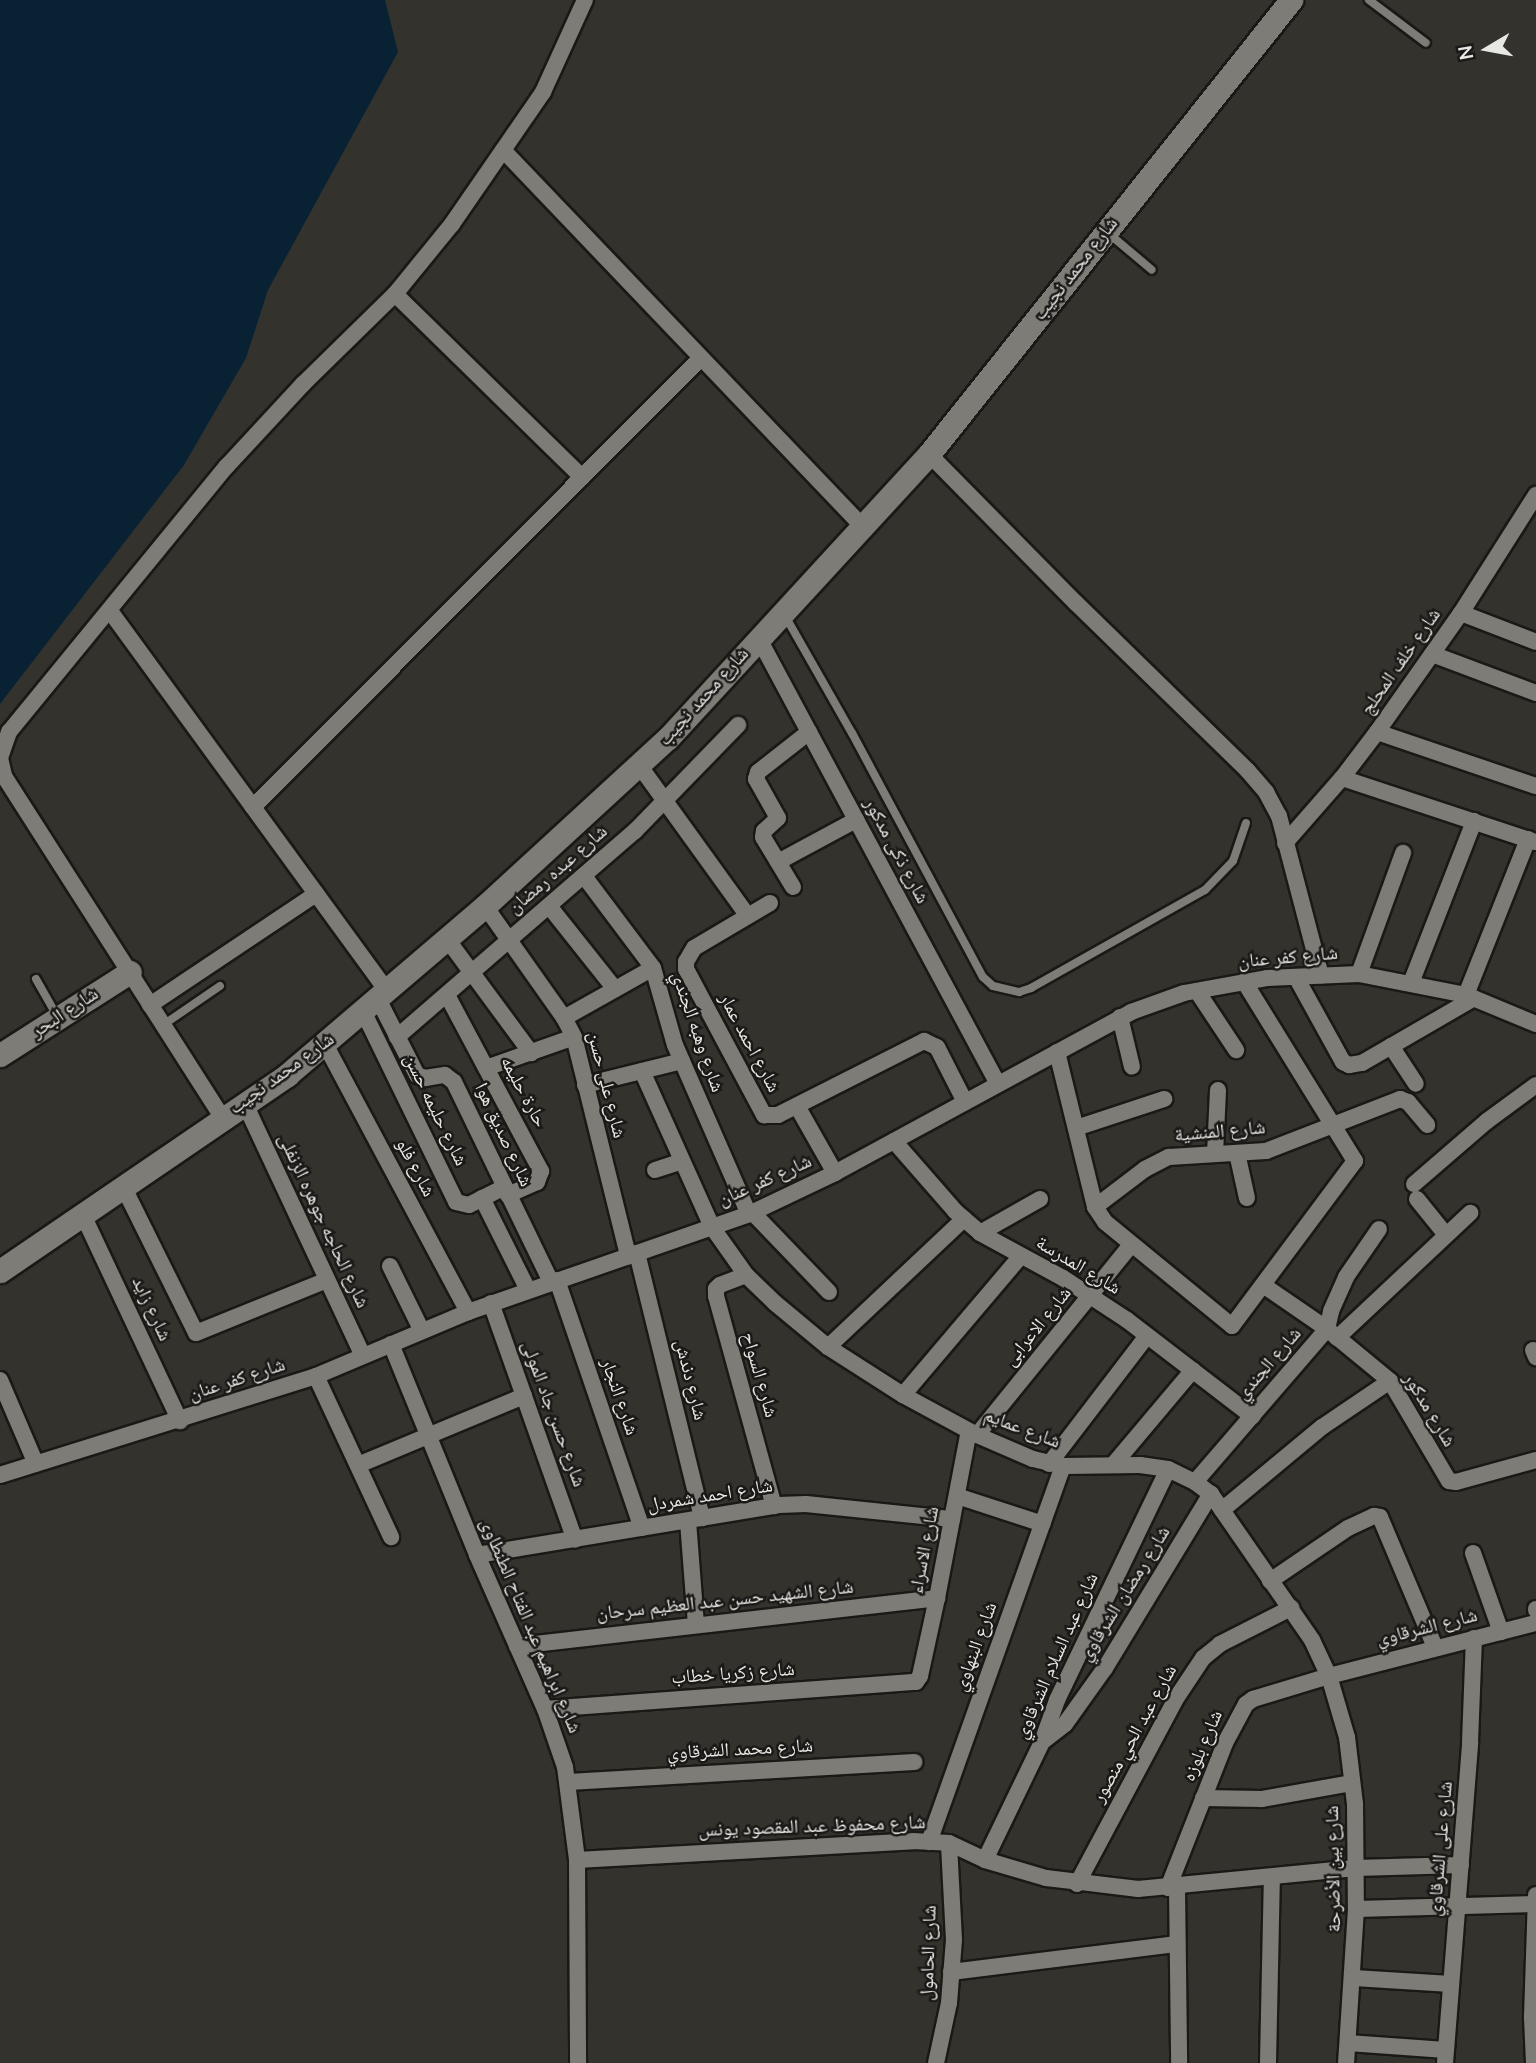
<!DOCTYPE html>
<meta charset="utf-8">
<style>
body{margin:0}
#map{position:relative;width:1536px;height:2063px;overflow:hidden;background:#33322d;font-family:"Nunito Sans","Noto Naskh Arabic",sans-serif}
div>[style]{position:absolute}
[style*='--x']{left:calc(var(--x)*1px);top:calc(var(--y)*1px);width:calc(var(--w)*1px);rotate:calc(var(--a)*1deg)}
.water>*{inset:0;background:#082234}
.roads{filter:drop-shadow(2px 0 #1a1915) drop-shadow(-2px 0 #1a1915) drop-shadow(0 2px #1a1915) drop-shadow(0 -2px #1a1915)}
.lane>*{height:8px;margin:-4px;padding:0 4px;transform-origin:4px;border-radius:4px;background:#7d7c77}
.street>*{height:16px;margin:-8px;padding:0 8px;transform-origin:8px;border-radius:8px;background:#7d7c77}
.secondary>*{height:23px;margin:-11.5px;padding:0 11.5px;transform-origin:11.5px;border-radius:11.5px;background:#7d7c77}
span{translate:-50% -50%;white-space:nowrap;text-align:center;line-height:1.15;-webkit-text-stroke:5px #1a1917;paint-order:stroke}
.street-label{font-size:19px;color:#e7e7e4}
.north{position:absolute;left:1452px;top:14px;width:70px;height:70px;-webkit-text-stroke:5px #1a1917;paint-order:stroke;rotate:260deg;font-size:19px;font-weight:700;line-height:28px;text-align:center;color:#e7e7e4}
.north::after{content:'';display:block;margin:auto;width:24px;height:32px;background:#e7e7e4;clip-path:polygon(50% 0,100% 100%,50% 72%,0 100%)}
</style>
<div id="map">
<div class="water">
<i style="clip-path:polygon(0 0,385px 0,398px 52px,268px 290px,246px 358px,184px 465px,0 704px)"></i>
</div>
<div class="roads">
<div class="lane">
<i style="--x:1369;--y:0;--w:71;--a:37"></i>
<i style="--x:1108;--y:233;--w:57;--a:40.1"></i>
<i style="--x:784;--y:614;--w:137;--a:60.3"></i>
<i style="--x:852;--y:733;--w:277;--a:61.8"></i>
<i style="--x:983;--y:977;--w:13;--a:42"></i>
<i style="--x:993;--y:986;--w:27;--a:13"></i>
<i style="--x:1019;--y:992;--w:13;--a:-18"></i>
<i style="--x:1031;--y:988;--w:200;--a:-29.4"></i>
<i style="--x:1205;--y:890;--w:40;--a:-46"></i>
<i style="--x:1233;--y:861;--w:40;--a:-71.1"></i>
<i style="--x:36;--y:979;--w:43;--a:60.4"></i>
<i style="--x:163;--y:1025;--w:69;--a:-34.4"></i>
</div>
<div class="street">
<i style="--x:503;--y:150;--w:520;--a:46.32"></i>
<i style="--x:395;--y:294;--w:262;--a:44.4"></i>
<i style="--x:929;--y:454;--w:209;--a:45.4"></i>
<i style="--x:1076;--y:603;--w:240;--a:44.3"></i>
<i style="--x:1248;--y:771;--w:28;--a:49"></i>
<i style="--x:1266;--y:792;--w:27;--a:62"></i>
<i style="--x:1279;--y:816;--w:165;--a:75.3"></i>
<i style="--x:110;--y:611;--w:470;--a:53.9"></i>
<i style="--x:1461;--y:613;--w:80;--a:21.1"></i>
<i style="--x:758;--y:637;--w:507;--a:61.77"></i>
<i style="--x:1432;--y:654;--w:111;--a:20.6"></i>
<i style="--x:1377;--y:732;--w:168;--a:18.8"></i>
<i style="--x:0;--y:758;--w:28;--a:-71"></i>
<i style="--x:9;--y:732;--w:344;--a:-50.7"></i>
<i style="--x:227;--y:466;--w:112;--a:-47.2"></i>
<i style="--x:303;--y:384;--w:129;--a:-44.4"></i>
<i style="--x:395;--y:294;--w:90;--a:-50.8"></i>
<i style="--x:452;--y:224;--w:160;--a:-55.4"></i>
<i style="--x:543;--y:92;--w:101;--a:-65.5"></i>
<i style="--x:0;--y:758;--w:18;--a:77"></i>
<i style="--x:4;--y:776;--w:405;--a:57.4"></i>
<i style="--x:639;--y:765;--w:186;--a:54.2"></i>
<i style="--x:1342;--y:778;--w:204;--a:18.3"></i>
<i style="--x:253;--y:807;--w:634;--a:-45.06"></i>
<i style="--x:1285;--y:843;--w:86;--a:-48.8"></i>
<i style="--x:1342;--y:778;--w:58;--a:-52.7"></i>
<i style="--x:1377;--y:732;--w:146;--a:-54.8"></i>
<i style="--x:1461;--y:613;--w:140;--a:-57.6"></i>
<i style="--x:778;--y:862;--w:89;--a:-28.3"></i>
<i style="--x:584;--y:876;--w:115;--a:53.1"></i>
<i style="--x:653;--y:968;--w:80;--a:74.1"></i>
<i style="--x:675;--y:1045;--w:184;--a:66.4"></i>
<i style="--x:793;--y:887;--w:58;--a:-121"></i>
<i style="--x:763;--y:837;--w:6;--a:-81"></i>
<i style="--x:764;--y:831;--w:19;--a:-43"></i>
<i style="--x:778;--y:818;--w:45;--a:-119.4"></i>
<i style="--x:756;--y:779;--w:7;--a:-74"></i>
<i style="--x:758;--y:772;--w:65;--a:-38.1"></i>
<i style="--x:770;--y:903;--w:88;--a:149.4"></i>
<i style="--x:694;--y:948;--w:16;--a:120"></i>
<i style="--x:686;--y:962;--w:7;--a:90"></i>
<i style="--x:686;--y:969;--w:166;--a:61.9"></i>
<i style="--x:764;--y:1115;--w:14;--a:0"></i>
<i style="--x:778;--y:1115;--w:164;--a:-26.9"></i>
<i style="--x:924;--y:1041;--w:14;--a:25"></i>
<i style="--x:937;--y:1047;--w:62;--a:63"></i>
<i style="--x:485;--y:906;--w:137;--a:54.8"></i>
<i style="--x:564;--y:1018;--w:21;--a:62"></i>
<i style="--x:574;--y:1037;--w:226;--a:76.1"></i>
<i style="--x:549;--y:906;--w:106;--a:51.5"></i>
<i style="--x:447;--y:939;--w:142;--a:53.6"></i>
<i style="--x:1359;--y:974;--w:129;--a:-70"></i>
<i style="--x:1296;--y:977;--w:97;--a:61.1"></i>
<i style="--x:1343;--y:1062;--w:7;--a:27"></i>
<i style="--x:1349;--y:1065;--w:13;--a:-9"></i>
<i style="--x:1362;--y:1063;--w:129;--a:-30.1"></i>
<i style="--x:1411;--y:983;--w:174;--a:-68.7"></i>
<i style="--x:1197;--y:991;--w:71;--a:56.5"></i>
<i style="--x:447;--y:995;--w:200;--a:61.9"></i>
<i style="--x:541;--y:1171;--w:12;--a:110"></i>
<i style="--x:537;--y:1182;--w:32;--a:156"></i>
<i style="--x:1466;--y:995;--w:168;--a:-68.3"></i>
<i style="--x:378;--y:999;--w:85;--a:62.8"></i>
<i style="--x:417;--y:1075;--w:9;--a:21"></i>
<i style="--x:425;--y:1078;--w:20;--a:-9"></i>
<i style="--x:445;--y:1075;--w:11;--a:38"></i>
<i style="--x:454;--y:1082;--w:222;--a:64.1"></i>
<i style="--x:150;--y:1005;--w:200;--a:-33.8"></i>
<i style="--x:363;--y:1011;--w:212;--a:64"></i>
<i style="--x:456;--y:1202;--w:13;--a:13"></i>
<i style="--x:469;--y:1205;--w:39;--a:-27"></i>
<i style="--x:1120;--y:1017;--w:51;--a:76.5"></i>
<i style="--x:564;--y:1018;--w:102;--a:-29.3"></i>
<i style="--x:397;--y:1037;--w:315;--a:-40.9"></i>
<i style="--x:635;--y:831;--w:148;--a:-45.8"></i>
<i style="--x:325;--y:1044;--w:304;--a:61.9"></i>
<i style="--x:1391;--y:1046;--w:45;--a:56.7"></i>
<i style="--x:1057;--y:1052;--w:160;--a:76.2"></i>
<i style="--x:1095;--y:1207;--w:18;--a:56"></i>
<i style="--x:1105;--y:1222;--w:164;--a:39.3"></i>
<i style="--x:1232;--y:1326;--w:206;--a:-53.3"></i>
<i style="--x:1355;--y:1161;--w:211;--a:-121.7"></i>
<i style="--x:486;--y:1068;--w:93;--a:-19.4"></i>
<i style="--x:642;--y:1071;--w:171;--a:65.8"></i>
<i style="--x:712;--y:1227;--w:59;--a:54.7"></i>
<i style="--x:746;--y:1275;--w:40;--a:44"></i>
<i style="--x:775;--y:1303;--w:69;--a:39.7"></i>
<i style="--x:828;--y:1347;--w:89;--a:32.6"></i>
<i style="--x:903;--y:1395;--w:84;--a:28.4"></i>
<i style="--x:977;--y:1435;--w:61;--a:23.2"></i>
<i style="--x:1033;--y:1459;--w:31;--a:13"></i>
<i style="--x:1063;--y:1466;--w:77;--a:-0.7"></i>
<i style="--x:1140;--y:1465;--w:28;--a:8"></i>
<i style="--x:1168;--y:1469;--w:30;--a:26"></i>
<i style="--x:1195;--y:1482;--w:20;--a:37"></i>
<i style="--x:1211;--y:1494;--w:19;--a:55"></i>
<i style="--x:1222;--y:1510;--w:158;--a:55.3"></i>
<i style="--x:1312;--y:1640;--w:40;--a:65"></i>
<i style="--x:1329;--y:1676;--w:64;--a:73.6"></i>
<i style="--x:1347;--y:1737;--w:67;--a:83.2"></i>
<i style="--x:1355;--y:1804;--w:105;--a:89.5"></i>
<i style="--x:1356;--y:1909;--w:154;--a:93.7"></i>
<i style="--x:585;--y:1085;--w:100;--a:-13.9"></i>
<i style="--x:245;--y:1104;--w:278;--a:64.9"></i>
<i style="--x:797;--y:1106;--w:77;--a:60.4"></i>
<i style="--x:1076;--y:1128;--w:93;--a:-18.2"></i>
<i style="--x:894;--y:1141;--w:93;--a:48.9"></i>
<i style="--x:955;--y:1211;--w:33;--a:41"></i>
<i style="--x:980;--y:1233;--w:94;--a:28.5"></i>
<i style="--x:1063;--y:1278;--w:77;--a:33.3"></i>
<i style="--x:1127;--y:1320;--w:158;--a:37.5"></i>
<i style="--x:1237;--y:1153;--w:46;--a:77.5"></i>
<i style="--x:1215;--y:1154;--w:64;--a:-87.3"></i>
<i style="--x:655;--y:1170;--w:28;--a:-18"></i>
<i style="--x:1414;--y:1184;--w:96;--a:-40.8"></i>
<i style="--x:1487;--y:1121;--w:61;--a:-36.3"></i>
<i style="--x:123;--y:1186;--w:164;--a:63.6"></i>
<i style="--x:196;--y:1333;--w:141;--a:-22"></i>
<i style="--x:482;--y:1198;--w:103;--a:63.4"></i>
<i style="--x:1417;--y:1199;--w:46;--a:51.1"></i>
<i style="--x:1095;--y:1207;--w:63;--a:-37.2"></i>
<i style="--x:1145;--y:1169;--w:27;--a:-27"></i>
<i style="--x:1169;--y:1157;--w:97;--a:-3.5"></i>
<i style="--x:1266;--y:1151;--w:144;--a:-21.2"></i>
<i style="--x:1400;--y:1099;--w:9;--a:21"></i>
<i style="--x:1408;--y:1102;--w:30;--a:50"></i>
<i style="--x:752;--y:1212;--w:111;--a:46.1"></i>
<i style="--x:83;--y:1215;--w:228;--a:64.8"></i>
<i style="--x:980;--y:1233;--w:69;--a:-29.5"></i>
<i style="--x:637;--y:1253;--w:273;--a:76.2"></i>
<i style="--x:390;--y:1266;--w:72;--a:63.8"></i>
<i style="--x:746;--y:1275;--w:28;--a:159"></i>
<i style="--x:720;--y:1285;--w:6;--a:135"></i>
<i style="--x:716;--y:1289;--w:7;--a:90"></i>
<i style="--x:716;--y:1296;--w:218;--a:74.6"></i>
<i style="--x:557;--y:1280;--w:262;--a:71.1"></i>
<i style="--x:1263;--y:1285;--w:78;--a:34.5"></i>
<i style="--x:1327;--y:1329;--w:82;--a:39.5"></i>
<i style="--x:1390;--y:1381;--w:116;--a:59.5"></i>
<i style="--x:1449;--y:1481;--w:7;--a:8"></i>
<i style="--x:1456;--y:1482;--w:83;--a:-15.4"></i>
<i style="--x:491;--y:1303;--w:251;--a:70.5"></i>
<i style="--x:1337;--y:1338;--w:183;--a:-43.2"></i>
<i style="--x:391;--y:1344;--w:228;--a:67.8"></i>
<i style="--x:477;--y:1555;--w:168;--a:66.2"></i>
<i style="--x:545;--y:1709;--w:61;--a:71"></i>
<i style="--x:565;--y:1767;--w:94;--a:82.6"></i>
<i style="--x:577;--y:1860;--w:203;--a:89.7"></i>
<i style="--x:828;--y:1347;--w:187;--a:-43.3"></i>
<i style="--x:1533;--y:1350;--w:8;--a:67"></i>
<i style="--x:316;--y:1376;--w:178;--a:65"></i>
<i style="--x:0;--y:1380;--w:91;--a:66.8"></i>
<i style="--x:903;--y:1395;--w:182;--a:-49.7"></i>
<i style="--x:977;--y:1435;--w:245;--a:-51"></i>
<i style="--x:1049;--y:1464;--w:161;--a:-52.6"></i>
<i style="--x:358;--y:1465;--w:180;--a:-22.6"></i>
<i style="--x:1113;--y:1465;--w:124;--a:-49.9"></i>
<i style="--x:0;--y:1475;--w:331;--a:-17.4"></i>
<i style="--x:316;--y:1376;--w:165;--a:-22.8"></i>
<i style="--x:468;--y:1312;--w:298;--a:-19.2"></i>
<i style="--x:749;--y:1214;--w:95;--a:-25.5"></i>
<i style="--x:835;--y:1173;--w:337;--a:-28.5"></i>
<i style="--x:1131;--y:1012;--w:56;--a:-19.7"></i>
<i style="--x:1184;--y:993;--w:84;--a:-10.2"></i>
<i style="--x:1267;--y:978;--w:92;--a:-2.5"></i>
<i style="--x:1359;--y:974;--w:109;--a:11.1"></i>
<i style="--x:1466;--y:995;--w:76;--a:22.5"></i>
<i style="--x:1195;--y:1482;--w:202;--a:-49.2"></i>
<i style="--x:1327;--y:1329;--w:18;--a:-77"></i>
<i style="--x:1331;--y:1311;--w:37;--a:-66"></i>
<i style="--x:1346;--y:1277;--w:58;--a:-55.5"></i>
<i style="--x:957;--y:1496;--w:90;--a:18"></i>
<i style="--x:1222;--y:1510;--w:130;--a:-39.7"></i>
<i style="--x:1322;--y:1427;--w:82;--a:-34.1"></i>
<i style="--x:688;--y:1521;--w:104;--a:85.6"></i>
<i style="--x:1473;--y:1553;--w:84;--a:70.5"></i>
<i style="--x:477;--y:1555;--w:306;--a:-9.4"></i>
<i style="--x:779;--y:1505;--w:27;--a:-2"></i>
<i style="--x:806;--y:1504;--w:147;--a:5.9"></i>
<i style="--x:1270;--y:1581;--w:94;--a:-34.2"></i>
<i style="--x:1348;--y:1528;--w:29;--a:-25"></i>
<i style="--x:1374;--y:1516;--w:6;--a:9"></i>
<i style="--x:1380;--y:1517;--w:141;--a:67.1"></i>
<i style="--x:1536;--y:1609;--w:1;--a:90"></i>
<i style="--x:517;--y:1646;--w:423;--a:-6.5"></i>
<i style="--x:545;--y:1709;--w:372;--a:-4.2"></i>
<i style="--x:916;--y:1682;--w:7;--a:-56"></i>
<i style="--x:920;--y:1676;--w:80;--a:-77.7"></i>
<i style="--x:937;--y:1598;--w:170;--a:-79.2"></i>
<i style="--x:1042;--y:1742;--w:29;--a:-38"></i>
<i style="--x:1065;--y:1724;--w:69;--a:-54.5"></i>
<i style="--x:1105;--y:1668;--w:204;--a:-58.7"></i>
<i style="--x:568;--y:1782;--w:347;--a:-3.3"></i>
<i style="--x:1203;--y:1798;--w:59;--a:1"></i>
<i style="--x:1262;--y:1799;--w:91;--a:-10.1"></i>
<i style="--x:929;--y:1842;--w:399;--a:-70.4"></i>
<i style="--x:577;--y:1860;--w:337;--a:-3.2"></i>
<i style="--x:913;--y:1841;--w:36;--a:3"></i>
<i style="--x:949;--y:1843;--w:40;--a:25"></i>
<i style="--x:985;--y:1860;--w:64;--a:16.4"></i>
<i style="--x:1046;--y:1878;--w:93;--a:6.8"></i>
<i style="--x:1138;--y:1889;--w:219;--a:-5.5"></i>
<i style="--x:1356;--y:1868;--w:105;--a:-1.6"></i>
<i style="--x:985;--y:1860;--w:131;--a:-64.2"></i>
<i style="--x:1042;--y:1742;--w:45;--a:-70.3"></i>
<i style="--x:1057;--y:1700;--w:256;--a:-64.3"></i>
<i style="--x:1077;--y:1884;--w:212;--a:-61.9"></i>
<i style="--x:1177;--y:1697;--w:47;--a:-56.3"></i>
<i style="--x:1203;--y:1658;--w:22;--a:-39"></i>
<i style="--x:1220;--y:1644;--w:80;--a:-26.9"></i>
<i style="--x:1177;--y:1887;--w:176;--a:89.3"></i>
<i style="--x:1168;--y:1888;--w:156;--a:-68.5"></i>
<i style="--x:1225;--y:1743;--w:44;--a:-61.7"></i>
<i style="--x:1246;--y:1704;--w:9;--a:-36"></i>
<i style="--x:1253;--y:1699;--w:79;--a:-16.8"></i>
<i style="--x:1329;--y:1676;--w:214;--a:-14.4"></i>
<i style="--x:1356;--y:1909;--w:180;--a:-1.6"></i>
<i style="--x:951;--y:1972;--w:228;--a:-7.1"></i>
<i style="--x:1354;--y:1978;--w:97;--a:3.5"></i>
<i style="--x:1348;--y:2043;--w:98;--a:4.1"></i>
<i style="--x:936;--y:2063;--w:61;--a:-77.8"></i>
<i style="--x:949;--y:2003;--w:63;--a:-85.5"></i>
<i style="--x:954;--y:1940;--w:97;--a:-93"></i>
<i style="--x:1268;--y:2063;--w:186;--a:-88.8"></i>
<i style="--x:1445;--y:2063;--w:322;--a:-85.5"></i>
<i style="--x:1470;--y:1742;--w:104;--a:-87.8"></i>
<i style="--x:1534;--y:2063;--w:46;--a:-92.5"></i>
<i style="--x:1532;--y:2017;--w:122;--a:-88.1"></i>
</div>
<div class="secondary">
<i style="--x:0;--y:1055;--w:154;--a:-32.6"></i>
<i style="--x:0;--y:1271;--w:348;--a:-34.3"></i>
<i style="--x:287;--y:1075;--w:260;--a:-40.5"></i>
<i style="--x:485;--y:906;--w:248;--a:-42.6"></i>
<i style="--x:668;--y:738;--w:386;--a:-47.4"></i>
<i style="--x:929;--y:454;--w:581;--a:-51.43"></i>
</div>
</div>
<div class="street-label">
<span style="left:1076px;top:269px;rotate:-52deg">شارع محمد نجيب</span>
<span style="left:1401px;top:662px;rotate:-55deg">شارع خلف المحلج</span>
<span style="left:704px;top:697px;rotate:-48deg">شارع محمد نجيب</span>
<span style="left:896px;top:851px;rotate:62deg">شارع ذكى مدكور</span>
<span style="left:558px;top:870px;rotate:-41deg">شارع عبده رمضان</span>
<span style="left:1288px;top:958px;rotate:-5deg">شارع كفر عنان</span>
<span style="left:65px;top:1013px;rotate:-33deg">شارع البحر</span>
<span style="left:697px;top:1032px;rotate:71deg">شارع وهبه الجندي</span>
<span style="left:749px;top:1043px;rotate:62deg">شارع احمد عمار</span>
<span style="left:282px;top:1074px;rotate:-36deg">شارع محمد نجيب</span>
<span style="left:606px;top:1085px;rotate:76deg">شارع على حسن</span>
<span style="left:523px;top:1092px;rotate:62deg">حارة حليمه</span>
<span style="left:435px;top:1110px;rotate:64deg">شارع حليمه حسن</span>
<span style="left:1220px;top:1132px;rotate:-5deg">شارع المنشية</span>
<span style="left:503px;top:1135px;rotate:65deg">شارع صديق هوا</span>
<span style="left:415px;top:1168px;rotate:62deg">شارع فلو</span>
<span style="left:765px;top:1181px;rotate:-24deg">شارع كفر عنان</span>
<span style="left:323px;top:1221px;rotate:65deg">شارع الحاجه جوهره الزنفلى</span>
<span style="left:1078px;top:1266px;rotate:31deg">شارع المدرسة</span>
<span style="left:151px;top:1309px;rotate:65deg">شارع زايد</span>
<span style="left:1038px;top:1327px;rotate:-51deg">شارع الاعرابى</span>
<span style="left:1269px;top:1364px;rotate:-49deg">شارع الجندي</span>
<span style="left:759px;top:1375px;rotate:74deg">شارع السواح</span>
<span style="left:237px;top:1380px;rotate:-18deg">شارع كفر عنان</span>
<span style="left:690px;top:1380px;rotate:76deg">شارع دندش</span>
<span style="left:619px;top:1397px;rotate:71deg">شارع النجار</span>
<span style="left:1429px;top:1410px;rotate:59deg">شارع مدكور</span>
<span style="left:553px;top:1414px;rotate:70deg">شارع حسن جاد المولى</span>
<span style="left:1022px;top:1429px;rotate:21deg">شارع عمايم</span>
<span style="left:710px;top:1496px;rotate:-9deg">شارع احمد شمردل</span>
<span style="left:925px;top:1550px;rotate:-79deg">شارع الاسراء</span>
<span style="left:1125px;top:1594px;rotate:-58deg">شارع رمضان الشرقاوي</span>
<span style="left:725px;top:1601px;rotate:-6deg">شارع الشهيد حسن عبد العظيم سرحان</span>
<span style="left:530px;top:1626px;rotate:67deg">شارع ابراهيم عبد الفتاح الطنطاوى</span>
<span style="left:1427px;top:1628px;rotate:-14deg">شارع الشرقاوي</span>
<span style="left:976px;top:1647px;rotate:-70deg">شارع البنهاوي</span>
<span style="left:1057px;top:1656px;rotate:-66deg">شارع عبد السلام الشرقاوي</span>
<span style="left:733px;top:1674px;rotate:-4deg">شارع زكريا خطاب</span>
<span style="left:1135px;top:1734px;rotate:-61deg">شارع عبد الحي منصور</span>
<span style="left:1203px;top:1746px;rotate:-67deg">شارع بلوزه</span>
<span style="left:740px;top:1750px;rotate:-3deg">شارع محمد الشرقاوي</span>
<span style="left:812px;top:1827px;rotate:-2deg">شارع محفوظ عبد المقصود يونس</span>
<span style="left:1441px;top:1849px;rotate:-85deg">شارع على الشرقاوي</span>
<span style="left:1334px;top:1869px;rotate:-91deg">شارع بين الأضرحة</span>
<span style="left:929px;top:1953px;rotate:-88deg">شارع الحامول</span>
</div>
<div class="north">N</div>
</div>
